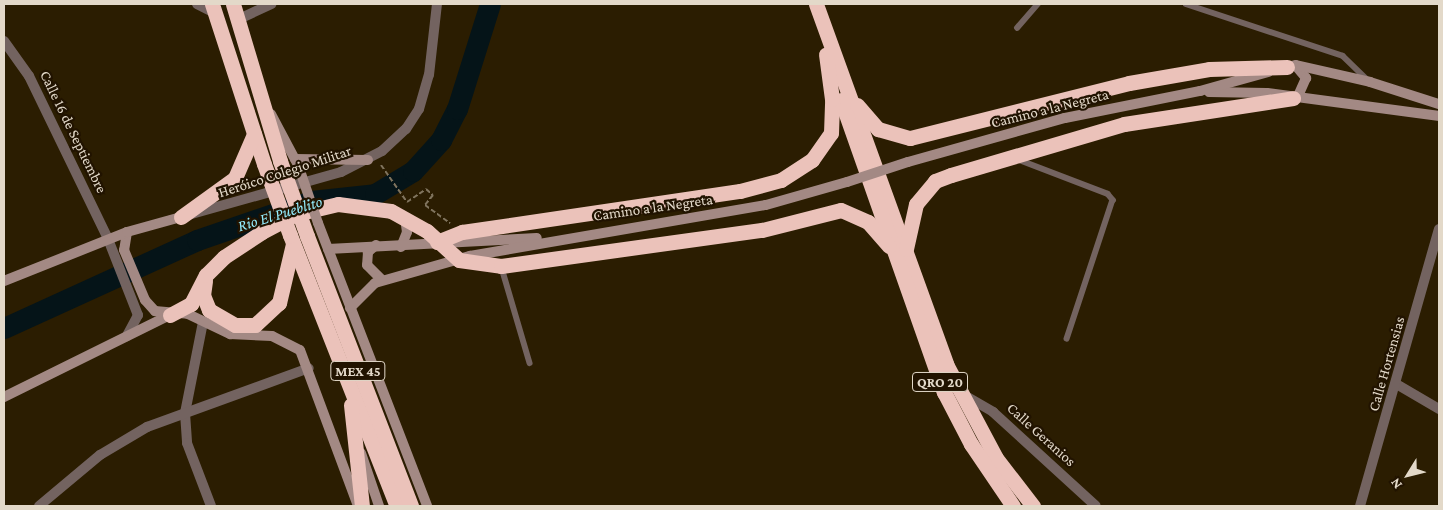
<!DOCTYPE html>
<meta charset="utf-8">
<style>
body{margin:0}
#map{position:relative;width:1443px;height:510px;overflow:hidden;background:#2b1d01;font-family:"Crimson Pro",serif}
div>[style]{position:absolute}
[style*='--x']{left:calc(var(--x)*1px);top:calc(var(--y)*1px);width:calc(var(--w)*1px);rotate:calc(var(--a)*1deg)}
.river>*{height:21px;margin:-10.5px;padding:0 10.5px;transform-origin:10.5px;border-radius:10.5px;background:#051418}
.path>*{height:2px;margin-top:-1px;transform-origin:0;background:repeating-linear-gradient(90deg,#80745e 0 5px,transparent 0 7.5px)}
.lane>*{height:5.5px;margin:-2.75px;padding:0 2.75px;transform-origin:2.75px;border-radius:2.75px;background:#736360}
.street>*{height:10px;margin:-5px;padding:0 5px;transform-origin:5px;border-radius:5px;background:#736360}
.secondary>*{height:10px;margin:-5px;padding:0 5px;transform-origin:5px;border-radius:5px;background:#a38984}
.highway>*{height:15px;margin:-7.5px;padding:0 7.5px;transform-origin:7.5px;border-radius:7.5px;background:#ebc2ba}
.secondary-bridge>*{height:10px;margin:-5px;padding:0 5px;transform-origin:5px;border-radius:5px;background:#a38984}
.highway-bridge>*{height:15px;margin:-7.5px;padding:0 7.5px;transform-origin:7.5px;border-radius:7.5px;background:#ebc2ba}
span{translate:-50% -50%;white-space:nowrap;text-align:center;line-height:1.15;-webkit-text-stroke:4.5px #211300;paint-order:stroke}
.shield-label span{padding:1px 4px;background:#211300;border:1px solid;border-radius:4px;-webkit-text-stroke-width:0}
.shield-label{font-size:14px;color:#e3d9c9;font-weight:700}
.street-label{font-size:15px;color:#e3d9c9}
.water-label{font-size:16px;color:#94ecfd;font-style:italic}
.frame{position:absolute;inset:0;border:5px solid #e3d9c9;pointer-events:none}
.north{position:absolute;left:1383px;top:450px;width:50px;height:50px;-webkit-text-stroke:4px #211300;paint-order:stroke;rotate:234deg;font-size:14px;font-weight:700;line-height:20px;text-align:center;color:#e3d9c9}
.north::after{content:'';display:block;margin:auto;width:18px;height:22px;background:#e3d9c9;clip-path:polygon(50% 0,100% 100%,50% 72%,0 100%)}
</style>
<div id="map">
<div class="river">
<i style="--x:4;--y:328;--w:212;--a:-24.5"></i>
<i style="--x:197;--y:240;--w:120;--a:-18.9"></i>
<i style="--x:311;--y:201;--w:64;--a:-6.2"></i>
<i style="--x:375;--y:194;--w:44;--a:-31.2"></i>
<i style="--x:413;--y:171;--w:42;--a:-47.9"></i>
<i style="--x:441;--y:140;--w:35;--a:-63"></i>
<i style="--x:457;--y:109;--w:110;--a:-72.6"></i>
</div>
<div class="path">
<i style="--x:381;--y:165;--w:45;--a:54.9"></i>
<i style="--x:407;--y:202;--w:23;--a:-34"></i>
<i style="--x:426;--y:189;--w:9;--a:41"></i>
<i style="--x:433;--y:195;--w:13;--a:129"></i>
<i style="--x:425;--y:205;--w:31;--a:36"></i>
</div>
<div class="lane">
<i style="--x:1186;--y:4;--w:165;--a:18.3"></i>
<i style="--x:1343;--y:56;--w:36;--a:44"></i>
<i style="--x:1017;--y:28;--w:32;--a:-49"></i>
<i style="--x:1017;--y:159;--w:97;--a:21"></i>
<i style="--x:1108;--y:194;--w:8;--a:50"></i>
<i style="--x:1113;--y:200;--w:146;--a:108.3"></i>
<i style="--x:502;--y:268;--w:99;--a:73.6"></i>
</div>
<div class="street">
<i style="--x:197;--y:4;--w:20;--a:27"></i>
<i style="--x:237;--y:20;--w:38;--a:-25"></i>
<i style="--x:4;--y:41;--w:43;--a:54.5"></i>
<i style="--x:29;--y:76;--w:181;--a:64.1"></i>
<i style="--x:108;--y:239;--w:82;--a:68.5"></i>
<i style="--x:138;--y:315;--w:24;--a:118"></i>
<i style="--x:188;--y:215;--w:159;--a:-15.7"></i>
<i style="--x:341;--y:172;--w:46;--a:-27.1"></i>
<i style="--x:382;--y:151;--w:33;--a:-43"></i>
<i style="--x:406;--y:129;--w:24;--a:-57"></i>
<i style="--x:419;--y:109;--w:35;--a:-74"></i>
<i style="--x:429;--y:75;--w:71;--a:-83.6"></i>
<i style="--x:203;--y:322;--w:93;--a:101.2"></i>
<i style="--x:185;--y:413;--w:30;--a:86"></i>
<i style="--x:187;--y:443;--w:67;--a:69.1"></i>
<i style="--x:1398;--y:385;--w:48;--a:30.3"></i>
<i style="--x:964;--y:395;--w:34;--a:30"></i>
<i style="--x:993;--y:412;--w:139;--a:42.4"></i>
<i style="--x:39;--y:506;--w:80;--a:-39.9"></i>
<i style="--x:100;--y:455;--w:55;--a:-30.8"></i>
<i style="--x:147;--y:427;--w:172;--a:-20"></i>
<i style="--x:1360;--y:506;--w:288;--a:-74.1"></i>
</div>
<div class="secondary">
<i style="--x:1296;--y:66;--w:16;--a:50"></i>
<i style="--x:1306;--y:78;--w:22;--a:114"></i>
<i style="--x:1282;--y:68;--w:14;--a:-12"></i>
<i style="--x:1296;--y:65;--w:76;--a:12.9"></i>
<i style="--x:1370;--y:82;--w:72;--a:17.7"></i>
<i style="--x:1209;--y:92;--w:58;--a:1"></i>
<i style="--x:1267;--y:93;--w:174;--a:7.6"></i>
<i style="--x:271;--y:114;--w:58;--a:62.1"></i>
<i style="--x:295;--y:159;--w:73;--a:0.8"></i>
<i style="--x:908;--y:162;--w:163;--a:-15.7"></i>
<i style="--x:1065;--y:118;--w:138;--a:-11.3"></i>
<i style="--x:1200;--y:91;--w:71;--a:-15.6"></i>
<i style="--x:318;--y:223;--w:303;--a:68.9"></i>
<i style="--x:127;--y:232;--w:18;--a:99"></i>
<i style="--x:124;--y:250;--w:54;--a:67.2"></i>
<i style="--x:145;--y:300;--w:15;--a:48"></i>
<i style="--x:155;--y:311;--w:33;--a:5"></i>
<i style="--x:188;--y:314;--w:47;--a:25.5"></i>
<i style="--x:230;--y:334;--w:42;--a:2.7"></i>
<i style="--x:272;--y:336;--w:31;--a:27"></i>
<i style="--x:300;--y:350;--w:163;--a:69.6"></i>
<i style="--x:376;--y:245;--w:11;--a:139"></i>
<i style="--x:368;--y:252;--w:13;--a:94"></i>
<i style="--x:367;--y:265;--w:21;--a:45"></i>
<i style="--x:401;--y:247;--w:16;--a:-68"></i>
<i style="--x:407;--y:232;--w:14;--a:-98"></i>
<i style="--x:328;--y:249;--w:209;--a:-3"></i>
<i style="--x:4;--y:281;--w:132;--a:-21.7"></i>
<i style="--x:127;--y:232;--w:56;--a:-15.5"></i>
<i style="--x:350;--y:308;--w:35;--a:-45"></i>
<i style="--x:375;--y:283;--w:99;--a:-15.9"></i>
<i style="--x:470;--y:256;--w:300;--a:-9.8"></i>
<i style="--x:766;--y:205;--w:84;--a:-15.9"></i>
<i style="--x:4;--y:397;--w:185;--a:-26.3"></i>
<i style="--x:361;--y:453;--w:56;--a:71.2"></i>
</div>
<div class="highway">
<i style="--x:212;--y:4;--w:168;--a:72"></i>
<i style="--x:233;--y:4;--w:164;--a:73.3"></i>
<i style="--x:816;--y:4;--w:383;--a:70.1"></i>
<i style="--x:946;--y:364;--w:106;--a:62"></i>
<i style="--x:996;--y:458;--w:61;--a:52.4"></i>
<i style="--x:841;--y:100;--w:310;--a:70.6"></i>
<i style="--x:944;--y:392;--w:59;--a:62.6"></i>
<i style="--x:971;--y:444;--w:75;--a:55.9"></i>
<i style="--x:857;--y:105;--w:32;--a:49"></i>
<i style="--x:878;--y:129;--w:33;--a:16"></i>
<i style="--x:910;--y:138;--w:226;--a:-14.1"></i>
<i style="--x:1129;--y:83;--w:81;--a:-9.9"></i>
<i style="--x:1209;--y:69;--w:78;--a:-1.5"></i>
<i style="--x:181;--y:217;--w:67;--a:-35.8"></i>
<i style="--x:235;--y:178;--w:48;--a:-66.6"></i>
<i style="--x:290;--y:235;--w:291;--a:68.5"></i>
<i style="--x:307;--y:236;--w:289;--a:68.9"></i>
<i style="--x:437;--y:242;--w:27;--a:-22"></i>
<i style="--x:462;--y:232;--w:281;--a:-8.4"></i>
<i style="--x:740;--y:191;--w:42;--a:-15"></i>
<i style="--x:781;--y:180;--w:37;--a:-33"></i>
<i style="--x:812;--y:160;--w:33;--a:-55"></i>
<i style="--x:831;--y:133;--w:34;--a:-88"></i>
<i style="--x:832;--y:99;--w:45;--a:-97.6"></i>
<i style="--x:906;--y:249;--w:46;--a:-77.5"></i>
<i style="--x:916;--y:204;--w:30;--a:-50"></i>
<i style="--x:935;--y:181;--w:17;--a:-21"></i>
<i style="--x:951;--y:175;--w:180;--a:-16.4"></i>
<i style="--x:1124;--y:124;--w:171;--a:-8.7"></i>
<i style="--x:205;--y:281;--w:14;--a:98"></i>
<i style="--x:203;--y:295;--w:16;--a:68"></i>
<i style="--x:209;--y:310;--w:30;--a:30"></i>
<i style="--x:235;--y:325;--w:20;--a:0"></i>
<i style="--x:255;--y:325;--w:33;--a:-43"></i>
<i style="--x:279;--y:303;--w:61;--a:-76.7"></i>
<i style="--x:170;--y:315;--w:24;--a:-28"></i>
<i style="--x:191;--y:304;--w:33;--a:-63"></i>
<i style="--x:206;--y:275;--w:25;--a:-45"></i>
<i style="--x:224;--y:257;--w:45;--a:-33.3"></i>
<i style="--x:262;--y:232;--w:38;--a:-28"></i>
<i style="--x:296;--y:214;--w:43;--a:-13.4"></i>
<i style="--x:338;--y:204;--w:53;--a:7.5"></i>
<i style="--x:391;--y:211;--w:41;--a:29.1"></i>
<i style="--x:427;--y:231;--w:43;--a:42.2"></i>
<i style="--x:459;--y:260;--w:42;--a:8.1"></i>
<i style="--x:501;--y:266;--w:263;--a:-7.9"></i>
<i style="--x:762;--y:230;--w:81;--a:-14.2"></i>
<i style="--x:841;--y:210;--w:30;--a:24"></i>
<i style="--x:868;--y:222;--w:32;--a:49"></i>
<i style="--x:351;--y:405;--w:102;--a:83.8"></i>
</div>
<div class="secondary-bridge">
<i style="--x:298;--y:165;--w:61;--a:71"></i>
<i style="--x:847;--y:182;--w:64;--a:-18.2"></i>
</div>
<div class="highway-bridge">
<i style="--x:280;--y:161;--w:80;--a:70.2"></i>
<i style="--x:264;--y:164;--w:76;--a:69.9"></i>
</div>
<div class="shield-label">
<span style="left:358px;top:371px">MEX 45</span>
<span style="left:940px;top:382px">QRO 20</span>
</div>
<div class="street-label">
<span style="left:1050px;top:109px;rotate:-14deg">Camino a la Negreta</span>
<span style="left:73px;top:132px;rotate:64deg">Calle 16 de Septiembre</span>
<span style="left:285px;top:172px;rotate:-18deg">Heróico Colegio Militar</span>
<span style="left:653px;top:208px;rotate:-8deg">Camino a la Negreta</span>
<span style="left:1387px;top:364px;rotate:-74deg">Calle Hortensias</span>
<span style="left:1041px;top:435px;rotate:42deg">Calle Geranios</span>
</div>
<div class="water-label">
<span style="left:280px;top:214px;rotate:-17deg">Rio El Pueblito</span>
</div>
<div class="frame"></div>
<div class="north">N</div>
</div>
